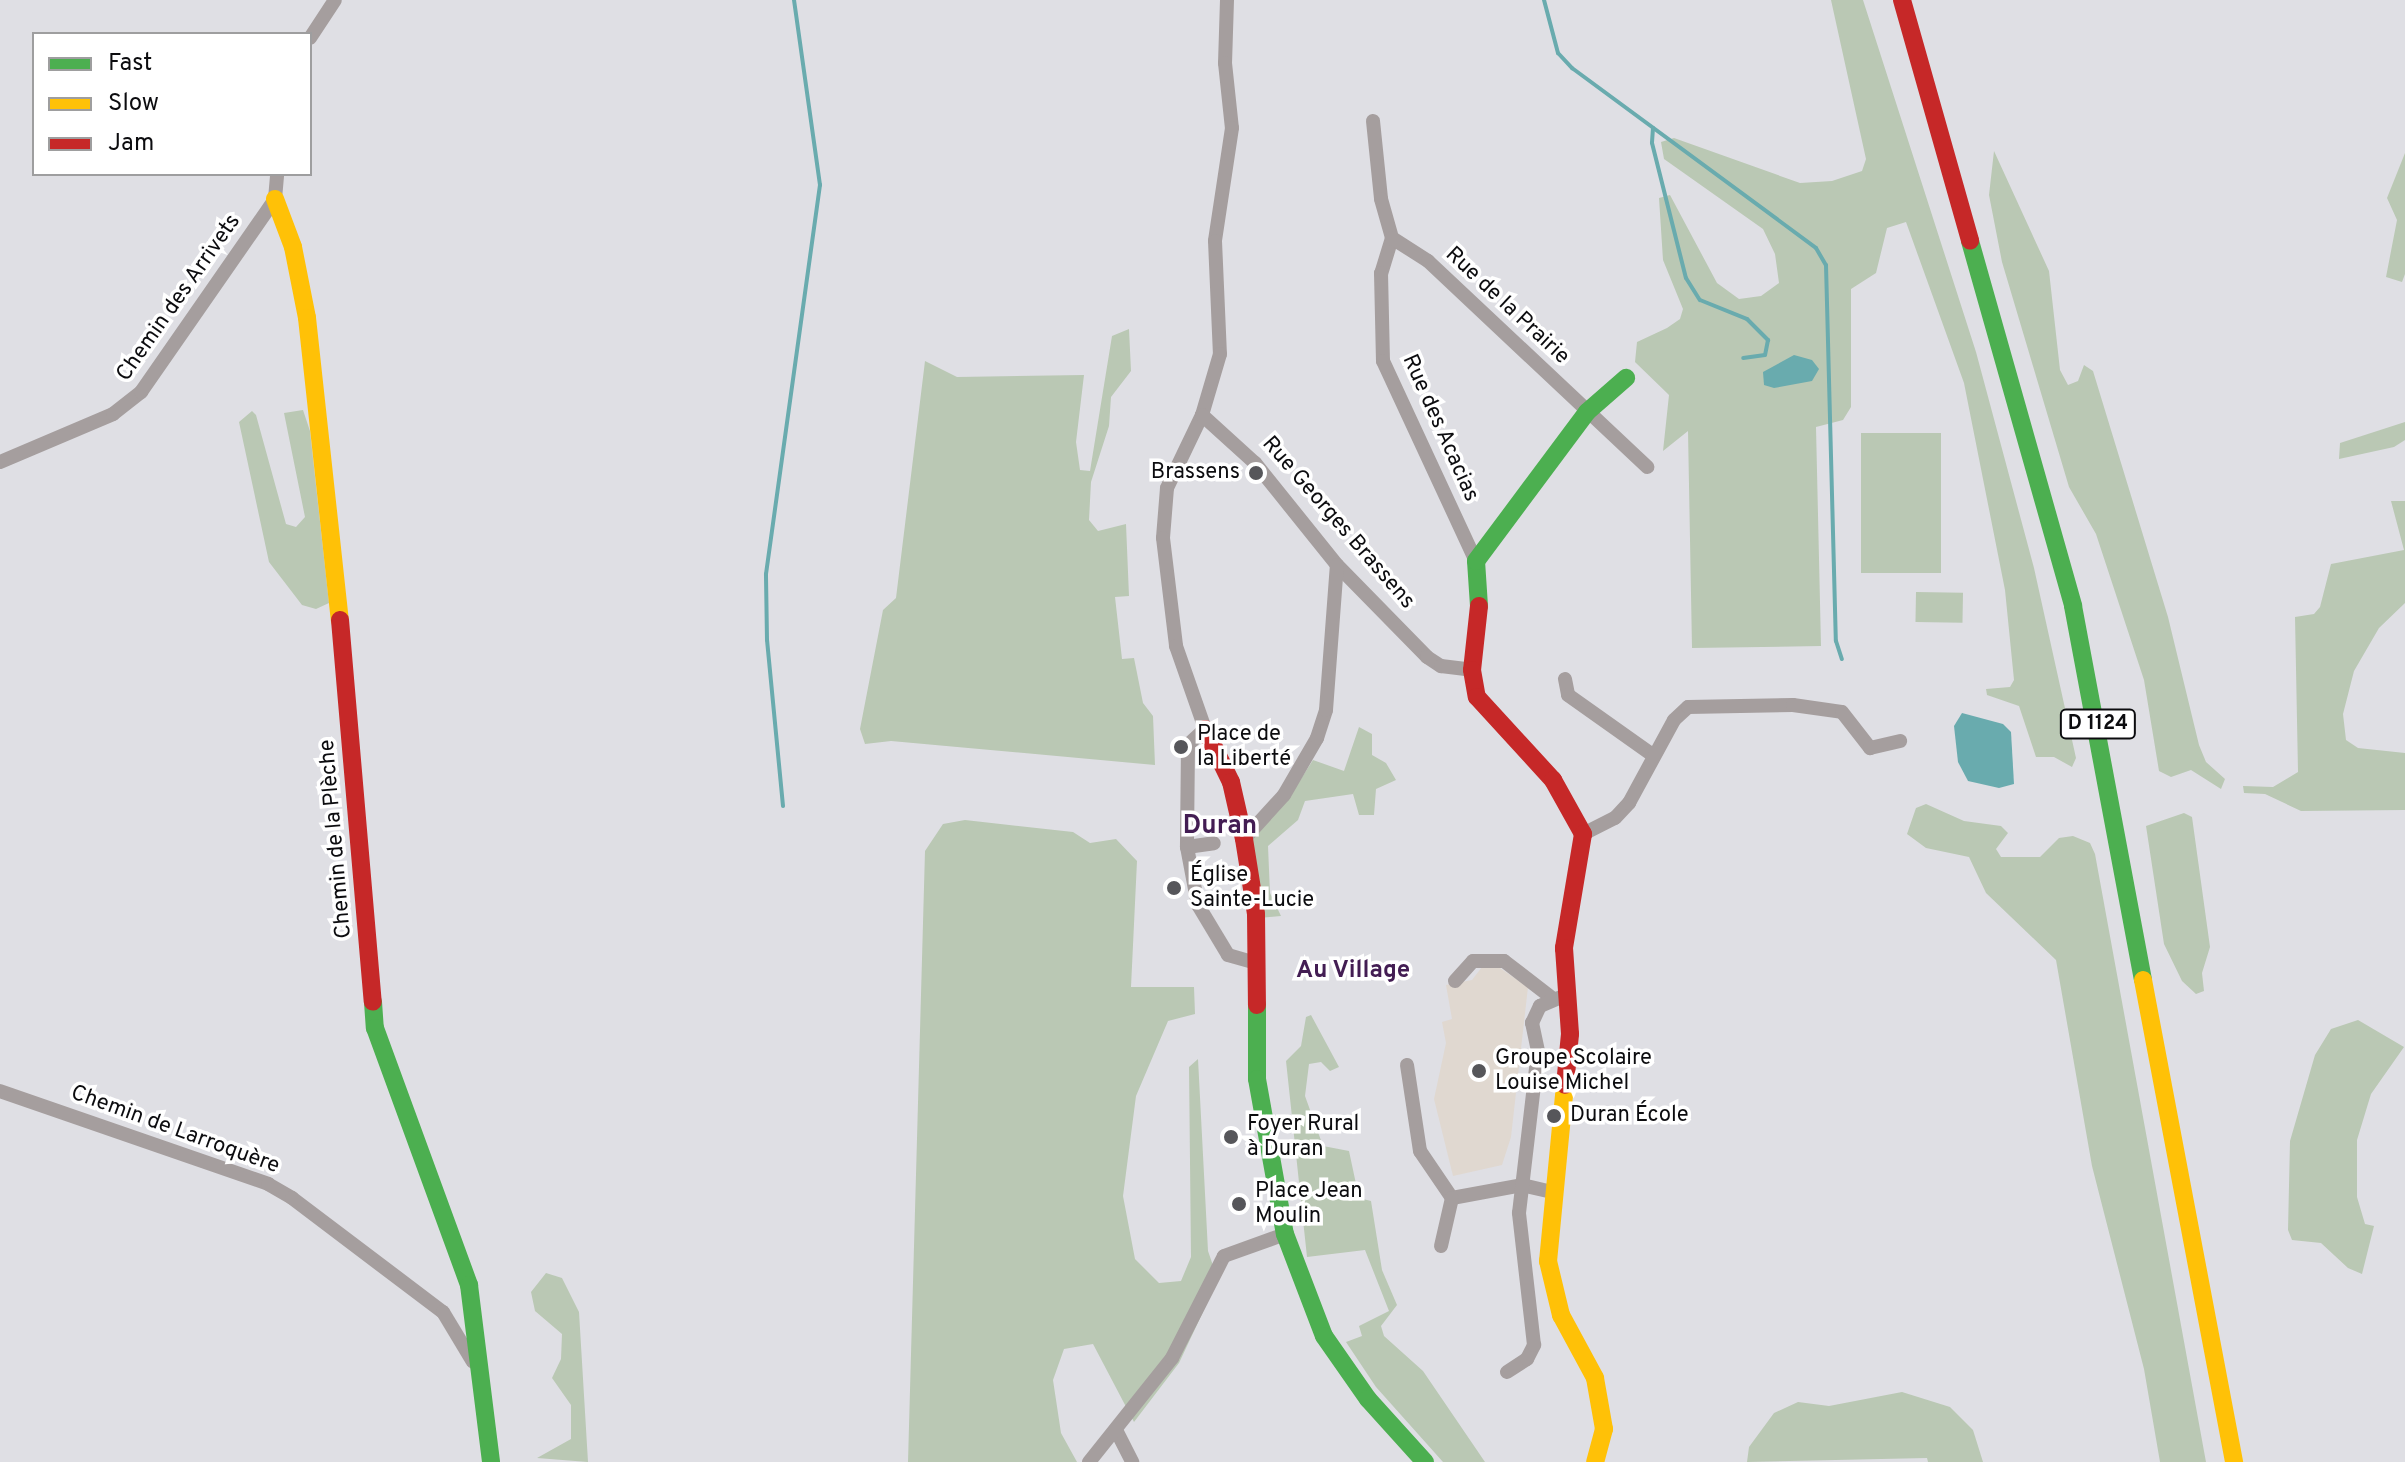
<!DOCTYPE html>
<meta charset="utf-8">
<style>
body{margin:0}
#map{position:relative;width:2405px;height:1462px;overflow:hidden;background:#dfdfe4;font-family:Overpass,sans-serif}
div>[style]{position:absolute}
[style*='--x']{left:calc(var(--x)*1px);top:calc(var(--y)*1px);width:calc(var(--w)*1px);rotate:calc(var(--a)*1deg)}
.education>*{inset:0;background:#e0d8d0}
.green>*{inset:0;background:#bac8b4;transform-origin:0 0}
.water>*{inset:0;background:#69abae}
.stream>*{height:4px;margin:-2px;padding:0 2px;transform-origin:2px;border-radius:2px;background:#69abae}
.street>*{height:14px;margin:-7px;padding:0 7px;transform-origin:7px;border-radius:7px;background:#a59e9e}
.fast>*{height:18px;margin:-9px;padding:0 9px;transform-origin:9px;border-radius:9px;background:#4caf50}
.slow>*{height:18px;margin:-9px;padding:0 9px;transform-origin:9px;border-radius:9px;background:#ffc107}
.jam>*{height:18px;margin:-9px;padding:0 9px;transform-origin:9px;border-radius:9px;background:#c62828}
.dots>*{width:22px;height:22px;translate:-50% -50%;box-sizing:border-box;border:4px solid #fff;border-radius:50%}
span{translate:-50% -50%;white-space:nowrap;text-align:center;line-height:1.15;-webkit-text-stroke:7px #fff;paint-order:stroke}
.shield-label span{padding:2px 6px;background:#fff;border:2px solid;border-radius:6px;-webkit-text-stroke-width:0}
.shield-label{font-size:20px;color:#0c0c0f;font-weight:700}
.street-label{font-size:22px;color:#0c0c0f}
.poi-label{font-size:22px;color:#0c0c0f}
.right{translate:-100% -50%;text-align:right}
.left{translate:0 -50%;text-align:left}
.neighbourhood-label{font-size:24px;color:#431d53;font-weight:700}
.quarter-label{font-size:26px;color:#431d53;font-weight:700}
.legend{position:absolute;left:32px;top:32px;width:280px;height:144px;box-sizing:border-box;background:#fff;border:2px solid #9e9e9f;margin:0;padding:10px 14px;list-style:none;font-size:24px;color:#0c0c0f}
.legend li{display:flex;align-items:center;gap:16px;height:40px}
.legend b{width:40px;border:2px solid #9e9e9f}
</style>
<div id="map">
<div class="education">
<i style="clip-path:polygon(1482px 967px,1500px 968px,1528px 987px,1511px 1137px,1502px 1165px,1453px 1176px,1434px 1099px,1446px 1043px,1442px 1022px,1452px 1019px,1446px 985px,1472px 980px)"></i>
</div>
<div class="green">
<i style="clip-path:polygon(1831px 0,1863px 0,1976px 352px,2034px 568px,2076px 758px,2072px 767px,2054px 757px,2036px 757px,2019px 706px,1987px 695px,1986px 689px,2010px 687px,2014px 680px,2005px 590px,1964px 383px,1906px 222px,1887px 228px,1876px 273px,1851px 289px,1851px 407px,1843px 420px,1816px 427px,1821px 646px,1692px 648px,1688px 431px,1663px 451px,1669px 395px,1635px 362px,1637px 342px,1667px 328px,1680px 319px,1683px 309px,1663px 260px,1659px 198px,1670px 195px,1717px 283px,1739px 299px,1761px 296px,1779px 283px,1775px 254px,1763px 229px,1664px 159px,1661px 142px,1674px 138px,1800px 183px,1832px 181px,1862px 171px,1866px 159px)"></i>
<i style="clip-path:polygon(1994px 151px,2049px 271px,2060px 370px,2068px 385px,2078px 381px,2084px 365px,2093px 371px,2168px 617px,2199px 745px,2206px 762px,2225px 779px,2221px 789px,2191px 770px,2171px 777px,2159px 771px,2144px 680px,2096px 534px,2069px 487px,2002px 262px,1989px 195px)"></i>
<i style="clip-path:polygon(2405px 153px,2405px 274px,2402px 282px,2386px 277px,2397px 220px,2387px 198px)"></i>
<i style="clip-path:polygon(1129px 329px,1131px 371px,1111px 397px,1109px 426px,1091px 482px,1089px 520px,1098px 531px,1126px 524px,1129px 596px,1115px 597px,1122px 659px,1134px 658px,1143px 703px,1153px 716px,1155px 765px,891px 741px,865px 744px,860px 729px,883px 610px,896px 598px,925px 361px,957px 377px,1084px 375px,1076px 442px,1080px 470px,1090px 471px,1112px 336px)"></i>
<i style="clip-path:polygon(303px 410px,310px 431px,329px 603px,316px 609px,302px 605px,269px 562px,239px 422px,252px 411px,256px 415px,286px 524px,296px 527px,305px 517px,284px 413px)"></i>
<i style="clip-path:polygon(2405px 422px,2405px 440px,2394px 447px,2339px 459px,2340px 443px)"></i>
<i style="left:1861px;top:433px;width:80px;height:140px"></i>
<i style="clip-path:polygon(2391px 501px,2405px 501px,2405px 603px,2379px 628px,2354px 671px,2343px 714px,2346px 740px,2358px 748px,2405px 753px,2405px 810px,2301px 811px,2265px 794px,2244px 793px,2243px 786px,2273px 787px,2298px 772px,2295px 617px,2314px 614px,2320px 607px,2331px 564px,2404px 550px)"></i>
<i style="left:1916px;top:592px;width:47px;height:30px;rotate:1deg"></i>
<i style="clip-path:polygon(1359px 727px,1372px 734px,1372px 755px,1386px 763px,1396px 780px,1376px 789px,1374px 815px,1359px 815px,1353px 794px,1305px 801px,1298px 820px,1268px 846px,1270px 893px,1281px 916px,1260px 918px,1250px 839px,1290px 796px,1313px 760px,1344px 771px)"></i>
<i style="clip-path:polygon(1926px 804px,1964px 821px,2001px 826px,2008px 833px,1996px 849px,2001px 857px,2040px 857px,2059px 838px,2073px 836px,2090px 843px,2095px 854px,2206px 1462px,2160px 1462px,2144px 1369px,2092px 1166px,2056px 960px,1986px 893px,1969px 857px,1926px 848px,1907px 834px,1916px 808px)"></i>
<i style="clip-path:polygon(2184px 813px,2192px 817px,2210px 947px,2202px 973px,2204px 991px,2196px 994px,2182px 981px,2164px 944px,2146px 826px)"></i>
<i style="clip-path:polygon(965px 820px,1073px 832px,1090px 843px,1116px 839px,1137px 861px,1131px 987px,1194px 987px,1195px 1014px,1168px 1021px,1136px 1096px,1123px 1196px,1135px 1259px,1159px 1283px,1181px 1281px,1191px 1257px,1189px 1067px,1198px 1059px,1208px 1251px,1218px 1280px,1179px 1363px,1134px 1422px,1093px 1344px,1064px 1349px,1053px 1380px,1061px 1433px,1077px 1462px,908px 1462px,925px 851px,943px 824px)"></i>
<i style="clip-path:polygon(1311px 1015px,1339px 1067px,1330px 1071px,1321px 1062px,1309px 1064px,1305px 1096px,1323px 1146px,1349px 1151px,1359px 1198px,1371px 1201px,1382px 1270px,1397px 1305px,1381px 1326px,1384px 1336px,1423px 1371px,1485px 1462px,1443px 1462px,1376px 1387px,1346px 1342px,1362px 1336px,1359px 1326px,1389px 1311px,1365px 1250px,1307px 1257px,1286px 1061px,1301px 1046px,1306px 1017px)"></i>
<i style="clip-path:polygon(2358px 1020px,2404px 1047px,2371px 1094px,2357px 1140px,2357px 1197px,2365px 1224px,2374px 1226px,2362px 1274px,2348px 1268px,2321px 1243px,2292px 1240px,2288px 1230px,2290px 1141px,2315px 1055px,2331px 1029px)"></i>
<i style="clip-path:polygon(546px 1273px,562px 1278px,579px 1312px,588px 1462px,537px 1458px,571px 1439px,571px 1405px,552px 1378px,561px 1359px,562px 1334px,535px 1311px,531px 1292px)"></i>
<i style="clip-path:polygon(1902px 1392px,1950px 1407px,1973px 1430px,1983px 1462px,1928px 1462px,1927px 1458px,1747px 1462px,1749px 1447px,1774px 1413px,1798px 1402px,1829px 1406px)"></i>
</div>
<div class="water">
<i style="clip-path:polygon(1794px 355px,1812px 360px,1819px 369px,1812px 381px,1774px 388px,1764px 385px,1763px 372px)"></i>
<i style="clip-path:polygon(1962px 713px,2003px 724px,2011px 732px,2014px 784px,1999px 788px,1968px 781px,1958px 762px,1954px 726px)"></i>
</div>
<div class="stream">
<i style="--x:1544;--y:0;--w:55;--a:75.2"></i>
<i style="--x:1558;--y:53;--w:21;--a:47"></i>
<i style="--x:1572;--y:68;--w:303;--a:36.4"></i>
<i style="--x:1816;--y:248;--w:20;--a:60"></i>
<i style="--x:1826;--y:265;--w:376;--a:88.5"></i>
<i style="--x:1836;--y:641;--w:19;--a:72"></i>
<i style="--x:1653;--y:128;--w:15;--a:94"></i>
<i style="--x:1652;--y:143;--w:139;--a:75.9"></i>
<i style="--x:1686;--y:278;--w:26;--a:58"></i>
<i style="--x:1700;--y:300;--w:51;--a:22"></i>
<i style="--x:1747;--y:319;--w:30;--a:45"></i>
<i style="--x:1768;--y:340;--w:15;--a:101"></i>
<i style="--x:1765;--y:355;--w:22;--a:172"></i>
<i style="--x:783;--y:806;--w:167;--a:-95.5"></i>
<i style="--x:767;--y:640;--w:66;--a:-90.9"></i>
<i style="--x:766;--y:574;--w:393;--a:-82.1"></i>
<i style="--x:820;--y:185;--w:187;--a:-98"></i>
</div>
<div class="street">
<i style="--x:1227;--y:0;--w:63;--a:91.8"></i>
<i style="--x:1225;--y:63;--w:65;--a:83.9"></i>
<i style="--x:1232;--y:128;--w:114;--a:98.6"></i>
<i style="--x:1215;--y:241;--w:113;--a:87.5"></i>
<i style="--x:1220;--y:354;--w:64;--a:106.4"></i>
<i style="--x:1202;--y:415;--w:81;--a:115.6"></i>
<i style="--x:1167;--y:488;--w:50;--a:94.6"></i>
<i style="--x:1163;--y:538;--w:109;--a:83.1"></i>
<i style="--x:1176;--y:646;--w:88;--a:70.7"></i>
<i style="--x:1205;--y:729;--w:23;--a:137"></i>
<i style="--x:1188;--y:745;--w:102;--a:90.6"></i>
<i style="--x:1187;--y:847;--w:59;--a:79.3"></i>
<i style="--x:1198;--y:905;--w:58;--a:59"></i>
<i style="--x:1228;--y:955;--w:25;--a:16"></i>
<i style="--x:310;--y:38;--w:45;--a:-56.7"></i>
<i style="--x:1373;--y:121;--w:78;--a:84.1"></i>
<i style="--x:1381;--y:199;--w:41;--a:74.2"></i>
<i style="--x:1392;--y:238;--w:37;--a:107"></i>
<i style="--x:1381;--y:273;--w:88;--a:88.7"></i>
<i style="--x:1383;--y:361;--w:221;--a:65.1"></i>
<i style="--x:1392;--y:238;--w:43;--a:32.6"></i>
<i style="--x:1428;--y:261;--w:301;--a:43.2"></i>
<i style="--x:1202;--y:415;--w:72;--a:42.2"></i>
<i style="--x:1255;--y:463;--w:131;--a:51.2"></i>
<i style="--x:1337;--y:565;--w:129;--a:45.6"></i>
<i style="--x:1427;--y:657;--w:17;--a:33"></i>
<i style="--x:1441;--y:666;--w:31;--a:7"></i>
<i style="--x:0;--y:462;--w:123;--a:-23"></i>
<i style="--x:113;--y:414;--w:36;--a:-38"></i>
<i style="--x:141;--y:392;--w:235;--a:-55.2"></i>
<i style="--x:275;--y:199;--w:25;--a:-85"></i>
<i style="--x:1565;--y:679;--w:16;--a:79"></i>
<i style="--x:1568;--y:695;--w:105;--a:35.3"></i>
<i style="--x:1583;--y:834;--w:36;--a:-27"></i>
<i style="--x:1615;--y:818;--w:21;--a:-47"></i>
<i style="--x:1629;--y:803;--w:94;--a:-61.5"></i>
<i style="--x:1674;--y:720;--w:19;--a:-43"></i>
<i style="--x:1688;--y:707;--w:105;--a:-1.1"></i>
<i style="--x:1793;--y:705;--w:49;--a:8.1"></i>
<i style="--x:1842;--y:712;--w:46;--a:52.1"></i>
<i style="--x:1870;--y:748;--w:31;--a:-13"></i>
<i style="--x:1244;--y:839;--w:59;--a:-47.7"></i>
<i style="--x:1284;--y:795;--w:66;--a:-59.9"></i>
<i style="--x:1317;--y:738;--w:29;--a:-72"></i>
<i style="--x:1326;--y:710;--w:145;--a:-85.7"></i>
<i style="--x:1187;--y:847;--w:27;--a:-8"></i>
<i style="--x:1455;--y:981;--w:27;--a:-48"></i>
<i style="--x:1473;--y:961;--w:31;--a:0"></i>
<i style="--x:1504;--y:961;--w:61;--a:37.6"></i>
<i style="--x:1407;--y:1065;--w:87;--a:81.4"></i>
<i style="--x:1420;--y:1151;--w:57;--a:55.8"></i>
<i style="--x:0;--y:1091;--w:284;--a:19.1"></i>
<i style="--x:268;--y:1184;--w:28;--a:30"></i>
<i style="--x:292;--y:1198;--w:189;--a:37.1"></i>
<i style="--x:443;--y:1312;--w:58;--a:59"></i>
<i style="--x:1452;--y:1198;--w:71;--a:-10.5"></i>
<i style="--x:1522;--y:1185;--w:32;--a:13"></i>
<i style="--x:1441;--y:1246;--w:49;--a:-77.1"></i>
<i style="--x:1507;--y:1372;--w:24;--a:-33"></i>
<i style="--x:1527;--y:1359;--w:16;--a:-63"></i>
<i style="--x:1534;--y:1345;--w:133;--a:-96.5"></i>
<i style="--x:1519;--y:1213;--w:163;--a:-83.3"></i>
<i style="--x:1538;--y:1051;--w:29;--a:-102"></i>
<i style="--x:1532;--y:1023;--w:19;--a:-65"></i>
<i style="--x:1540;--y:1006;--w:30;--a:-23"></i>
<i style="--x:1116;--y:1430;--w:36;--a:63"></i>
<i style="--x:1089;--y:1462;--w:133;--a:-51.4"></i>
<i style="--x:1172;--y:1358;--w:114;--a:-63"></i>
<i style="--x:1224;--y:1256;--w:65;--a:-19.8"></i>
</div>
<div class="fast">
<i style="--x:1970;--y:241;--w:379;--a:74.2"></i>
<i style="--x:2073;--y:606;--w:380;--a:79.4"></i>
<i style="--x:1479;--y:606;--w:45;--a:-93.8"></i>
<i style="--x:1476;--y:561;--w:186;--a:-53.3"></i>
<i style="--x:1587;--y:412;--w:52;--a:-41.1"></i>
<i style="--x:373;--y:1002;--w:26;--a:86"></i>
<i style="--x:375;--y:1028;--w:274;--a:69.9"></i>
<i style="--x:469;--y:1285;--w:178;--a:82.9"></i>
<i style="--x:1257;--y:1005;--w:74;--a:90"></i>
<i style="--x:1257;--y:1079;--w:158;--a:79.8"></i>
<i style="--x:1285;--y:1234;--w:109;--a:69.1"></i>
<i style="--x:1324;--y:1336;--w:77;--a:55.1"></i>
<i style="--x:1368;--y:1399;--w:85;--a:47.9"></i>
</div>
<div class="slow">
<i style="--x:275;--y:199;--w:51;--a:69.4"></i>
<i style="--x:293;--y:247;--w:72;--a:78.8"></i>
<i style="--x:307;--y:318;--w:304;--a:83.8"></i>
<i style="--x:2143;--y:980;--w:491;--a:79.3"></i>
<i style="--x:1565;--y:1085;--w:177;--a:95.5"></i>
<i style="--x:1548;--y:1261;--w:56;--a:76.5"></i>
<i style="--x:1561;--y:1315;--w:72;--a:61.6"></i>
<i style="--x:1595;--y:1378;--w:52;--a:80"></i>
<i style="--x:1604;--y:1429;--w:34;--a:105"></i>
</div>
<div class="jam">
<i style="--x:1902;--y:0;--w:250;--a:74.2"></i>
<i style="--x:1479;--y:606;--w:64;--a:96.2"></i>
<i style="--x:1472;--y:670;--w:27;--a:80"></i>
<i style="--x:1477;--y:697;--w:113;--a:47.5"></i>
<i style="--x:1553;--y:780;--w:62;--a:60.9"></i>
<i style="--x:1583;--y:834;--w:116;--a:99.5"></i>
<i style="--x:1564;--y:948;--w:86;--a:86"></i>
<i style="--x:1570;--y:1034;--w:51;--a:95.6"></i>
<i style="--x:340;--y:620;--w:383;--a:85.1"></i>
<i style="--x:1205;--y:729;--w:59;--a:63.9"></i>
<i style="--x:1231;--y:782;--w:58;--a:77.2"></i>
<i style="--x:1244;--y:839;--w:76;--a:80.9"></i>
<i style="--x:1256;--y:914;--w:91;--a:89.4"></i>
</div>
<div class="dots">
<i style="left:1256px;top:473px;background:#56565a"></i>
<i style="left:1181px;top:747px;background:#56565a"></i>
<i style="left:1174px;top:888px;background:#56565a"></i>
<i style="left:1479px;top:1071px;background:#56565a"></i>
<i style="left:1554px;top:1116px;background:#56565a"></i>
<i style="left:1231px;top:1137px;background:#56565a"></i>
<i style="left:1239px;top:1204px;background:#56565a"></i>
</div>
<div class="shield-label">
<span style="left:2098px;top:724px">D 1124</span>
</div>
<div class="street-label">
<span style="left:179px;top:298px;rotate:-55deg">Chemin des Arrivets</span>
<span style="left:1507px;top:306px;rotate:43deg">Rue de la Prairie</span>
<span style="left:1440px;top:428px;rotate:66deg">Rue des Acacias</span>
<span style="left:1338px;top:523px;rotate:49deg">Rue Georges Brassens</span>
<span style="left:336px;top:839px;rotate:-95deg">Chemin de la Plèche</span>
<span style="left:175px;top:1130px;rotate:20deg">Chemin de Larroquère</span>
</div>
<div class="poi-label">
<span class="right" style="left:1240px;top:473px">Brassens</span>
<span class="left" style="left:1197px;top:747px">Place de<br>la Liberté</span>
<span class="left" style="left:1190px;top:888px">Église<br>Sainte-Lucie</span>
<span class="left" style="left:1495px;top:1071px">Groupe Scolaire<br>Louise Michel</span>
<span class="left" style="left:1570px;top:1116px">Duran École</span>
<span class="left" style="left:1247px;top:1137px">Foyer Rural<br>à Duran</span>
<span class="left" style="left:1255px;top:1204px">Place Jean<br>Moulin</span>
</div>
<div class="neighbourhood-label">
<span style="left:1353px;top:972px">Au Village</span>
</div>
<div class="quarter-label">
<span style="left:1220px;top:827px">Duran</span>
</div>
<ul class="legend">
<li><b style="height:10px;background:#4caf50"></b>Fast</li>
<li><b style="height:10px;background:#ffc107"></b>Slow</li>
<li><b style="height:10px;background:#c62828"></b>Jam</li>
</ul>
</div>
